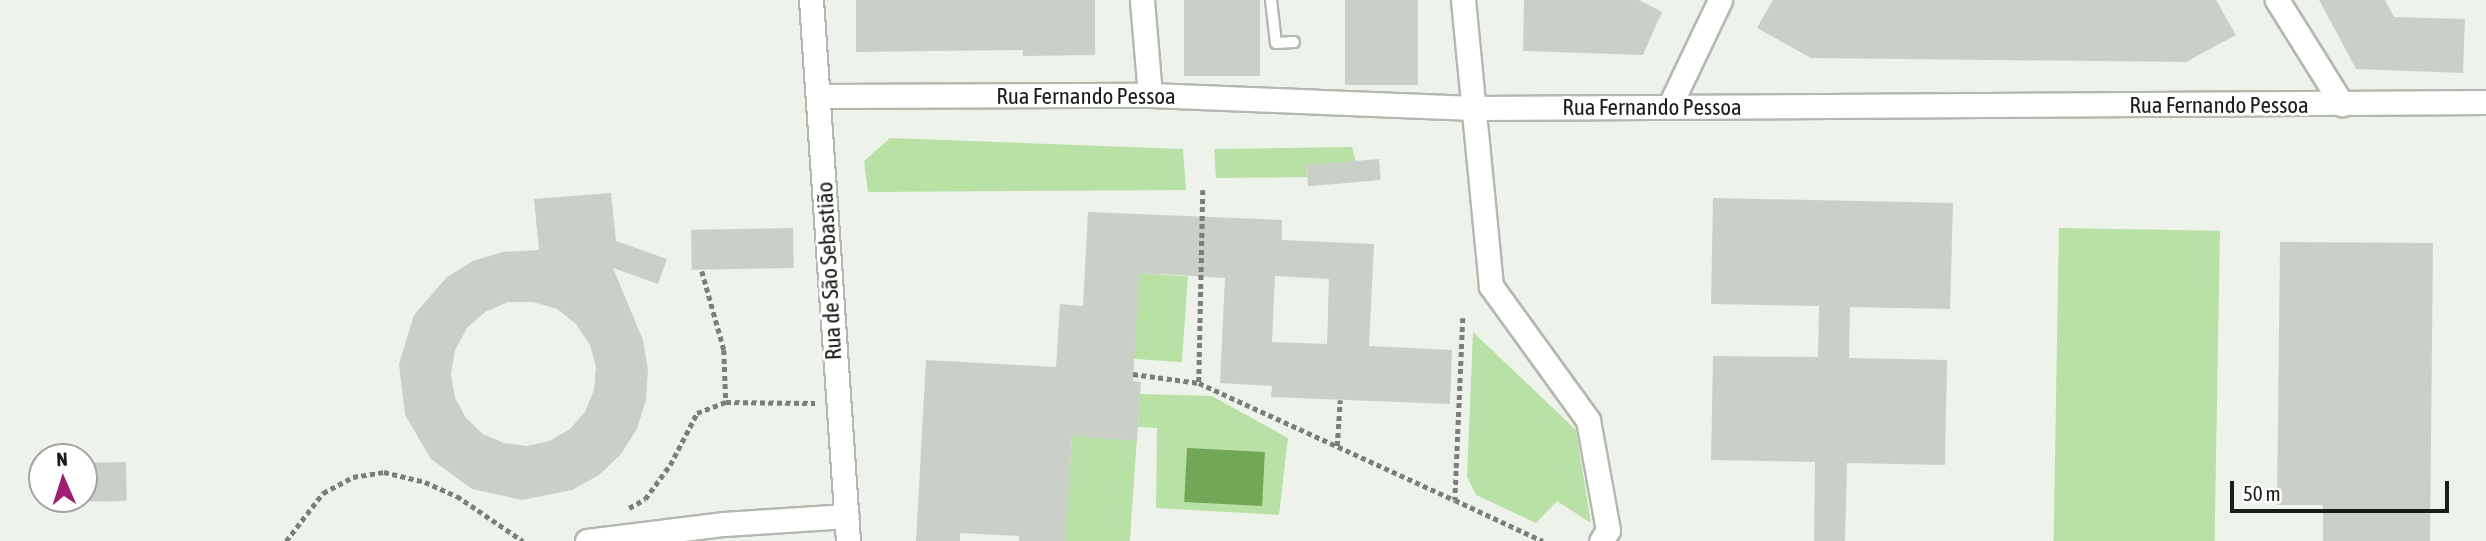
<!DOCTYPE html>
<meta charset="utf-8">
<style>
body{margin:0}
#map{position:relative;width:2486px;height:541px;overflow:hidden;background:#edf3eb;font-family:"Asap Condensed",sans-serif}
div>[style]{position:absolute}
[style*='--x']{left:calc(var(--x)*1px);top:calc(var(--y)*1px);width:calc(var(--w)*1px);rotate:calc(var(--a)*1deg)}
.green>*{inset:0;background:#b9e0a5;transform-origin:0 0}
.water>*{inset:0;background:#72a756;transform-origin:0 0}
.building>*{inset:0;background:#cad0c8;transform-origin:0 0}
.path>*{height:4.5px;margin-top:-2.25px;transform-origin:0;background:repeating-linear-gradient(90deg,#7b7e79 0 5px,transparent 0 8.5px)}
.roads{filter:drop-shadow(2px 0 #b3b8b0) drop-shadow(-2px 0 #b3b8b0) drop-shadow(0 2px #b3b8b0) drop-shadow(0 -2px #b3b8b0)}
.service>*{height:10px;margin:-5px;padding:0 5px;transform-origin:5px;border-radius:5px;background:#fff}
.minor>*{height:23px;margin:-11.5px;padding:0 11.5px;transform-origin:11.5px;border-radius:11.5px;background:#fff}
span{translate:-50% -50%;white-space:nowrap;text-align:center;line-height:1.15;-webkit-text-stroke:6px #fff;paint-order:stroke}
.street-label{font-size:23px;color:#1a1c19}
.north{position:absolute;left:28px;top:443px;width:70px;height:70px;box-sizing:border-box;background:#fff;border:2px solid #a3a4a3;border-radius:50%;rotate:357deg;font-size:19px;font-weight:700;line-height:28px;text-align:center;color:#1a1c19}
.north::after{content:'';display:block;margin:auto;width:24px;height:32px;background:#9d1e72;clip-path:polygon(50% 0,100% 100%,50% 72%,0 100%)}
.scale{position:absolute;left:2230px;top:481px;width:219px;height:32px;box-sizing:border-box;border:4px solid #1a1c19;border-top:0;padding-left:9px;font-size:21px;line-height:24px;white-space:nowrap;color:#1a1c19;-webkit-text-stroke:5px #fff;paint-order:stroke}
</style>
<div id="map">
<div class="green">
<i style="clip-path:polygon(890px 138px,1183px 149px,1186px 190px,868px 192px,864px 161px)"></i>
<i style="clip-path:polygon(1352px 147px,1356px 162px,1306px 166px,1307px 177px,1216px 178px,1214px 149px)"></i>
<i style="left:2059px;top:228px;width:161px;height:313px;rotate:1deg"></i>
<i style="left:1139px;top:273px;width:49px;height:86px;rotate:4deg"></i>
<i style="clip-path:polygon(1473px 332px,1576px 430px,1591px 523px,1557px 501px,1536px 523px,1476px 495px,1467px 477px)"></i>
<i style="clip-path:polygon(1140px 394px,1212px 396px,1288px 438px,1279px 515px,1156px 508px,1157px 428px,1138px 427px)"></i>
<i style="left:1072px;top:436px;width:65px;height:105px;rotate:4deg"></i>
</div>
<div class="water">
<i style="left:1187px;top:448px;width:78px;height:54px;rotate:3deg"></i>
</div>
<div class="building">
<i style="clip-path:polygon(856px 0,1095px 0,1095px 55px,1023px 56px,1023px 50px,856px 52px)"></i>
<i style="left:1184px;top:0;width:76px;height:76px"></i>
<i style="left:1345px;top:0;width:73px;height:85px"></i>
<i style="clip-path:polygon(1524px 0,1639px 0,1662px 12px,1643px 55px,1523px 51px)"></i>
<i style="clip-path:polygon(1773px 0,2216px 0,2236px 35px,2186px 62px,1811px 58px,1757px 28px)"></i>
<i style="clip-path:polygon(2319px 0,2385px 0,2394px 17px,2465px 19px,2463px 73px,2356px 69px)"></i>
<i style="left:1379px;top:159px;width:21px;height:73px;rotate:85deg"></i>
<i style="clip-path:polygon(evenodd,611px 193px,616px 241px,667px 259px,658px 284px,613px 268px,643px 340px,648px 370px,646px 400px,637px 429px,621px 454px,599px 475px,572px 490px,522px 500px,472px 489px,431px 459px,405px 415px,399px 364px,414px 315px,447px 277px,473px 261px,502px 252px,539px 250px,534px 199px,611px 193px,508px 302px,533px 302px,557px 309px,576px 324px,590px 345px,596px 367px,594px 390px,585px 412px,570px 429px,549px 441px,527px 446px,504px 443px,483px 434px,466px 418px,455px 398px,451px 374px,455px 350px,467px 328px,485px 312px,508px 302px)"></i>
<i style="clip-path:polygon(1713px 198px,1953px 203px,1950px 309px,1850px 307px,1849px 358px,1947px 360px,1945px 465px,1847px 463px,1845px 541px,1814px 541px,1815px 462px,1711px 460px,1713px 356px,1818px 357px,1819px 306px,1711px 304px)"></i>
<i style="clip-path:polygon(evenodd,1088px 212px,1282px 220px,1282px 240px,1374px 244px,1369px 346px,1452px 350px,1450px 404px,1271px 397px,1272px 386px,1220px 383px,1225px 278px,1139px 273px,1133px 381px,1141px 382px,1137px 441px,1072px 436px,1065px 541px,1019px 541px,1019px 536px,960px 533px,960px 541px,916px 541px,926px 360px,1056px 367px,1060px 304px,1083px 306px,1088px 212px,1275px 276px,1329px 279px,1327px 344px,1272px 342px,1275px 276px)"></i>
<i style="left:793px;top:228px;width:40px;height:102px;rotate:89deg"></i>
<i style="clip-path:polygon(2280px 242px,2433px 243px,2430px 541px,2323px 541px,2323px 505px,2277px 505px)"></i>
<i style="left:126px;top:462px;width:39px;height:42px;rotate:89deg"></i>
</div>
<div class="path">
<i style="--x:1203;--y:190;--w:193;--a:91.2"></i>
<i style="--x:1199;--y:383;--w:281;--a:24.6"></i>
<i style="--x:702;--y:271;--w:82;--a:74.4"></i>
<i style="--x:724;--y:350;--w:52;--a:87.8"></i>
<i style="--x:1463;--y:318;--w:182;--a:92.5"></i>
<i style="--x:1455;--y:500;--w:97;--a:25"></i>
<i style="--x:1133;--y:374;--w:67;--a:7.8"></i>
<i style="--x:1337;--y:446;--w:46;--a:-86.3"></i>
<i style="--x:629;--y:508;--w:18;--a:-29"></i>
<i style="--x:645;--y:499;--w:42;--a:-53.7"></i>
<i style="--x:670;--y:465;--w:59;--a:-62.6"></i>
<i style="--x:697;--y:413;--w:31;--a:-21"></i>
<i style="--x:726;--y:402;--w:89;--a:0.6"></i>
<i style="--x:286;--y:541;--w:61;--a:-52.4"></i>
<i style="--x:323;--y:493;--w:34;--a:-28"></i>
<i style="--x:353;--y:477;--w:31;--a:-9"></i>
<i style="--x:384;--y:472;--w:42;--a:13.7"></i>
<i style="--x:425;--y:482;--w:35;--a:24"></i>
<i style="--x:457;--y:496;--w:80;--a:34.3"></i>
</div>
<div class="roads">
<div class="service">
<i style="--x:1271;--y:0;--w:43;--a:83.4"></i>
<i style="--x:1276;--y:43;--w:18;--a:-3"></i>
</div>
<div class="minor">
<i style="--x:811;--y:0;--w:542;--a:86.09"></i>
<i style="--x:1142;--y:0;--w:95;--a:85.2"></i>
<i style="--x:1463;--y:0;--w:287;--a:84.4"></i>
<i style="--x:1491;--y:286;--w:165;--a:54.1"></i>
<i style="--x:1588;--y:420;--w:112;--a:79.7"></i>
<i style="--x:1608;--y:530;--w:13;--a:122"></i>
<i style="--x:2277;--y:0;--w:123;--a:58"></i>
<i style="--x:819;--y:96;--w:331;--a:-0.2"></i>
<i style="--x:1150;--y:95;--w:324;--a:2.3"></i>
<i style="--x:1474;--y:108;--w:1012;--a:-0.34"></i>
<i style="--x:1670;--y:105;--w:116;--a:-64.5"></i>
<i style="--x:587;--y:541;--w:138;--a:-7.1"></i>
<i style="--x:724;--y:524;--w:123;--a:-3.7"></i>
</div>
</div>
<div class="street-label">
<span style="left:1086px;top:96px">Rua Fernando Pessoa</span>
<span style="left:2219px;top:105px">Rua Fernando Pessoa</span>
<span style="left:1652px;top:107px">Rua Fernando Pessoa</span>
<span style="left:829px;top:271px;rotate:-93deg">Rua de São Sebastião</span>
</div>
<div class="north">N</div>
<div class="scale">50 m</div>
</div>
